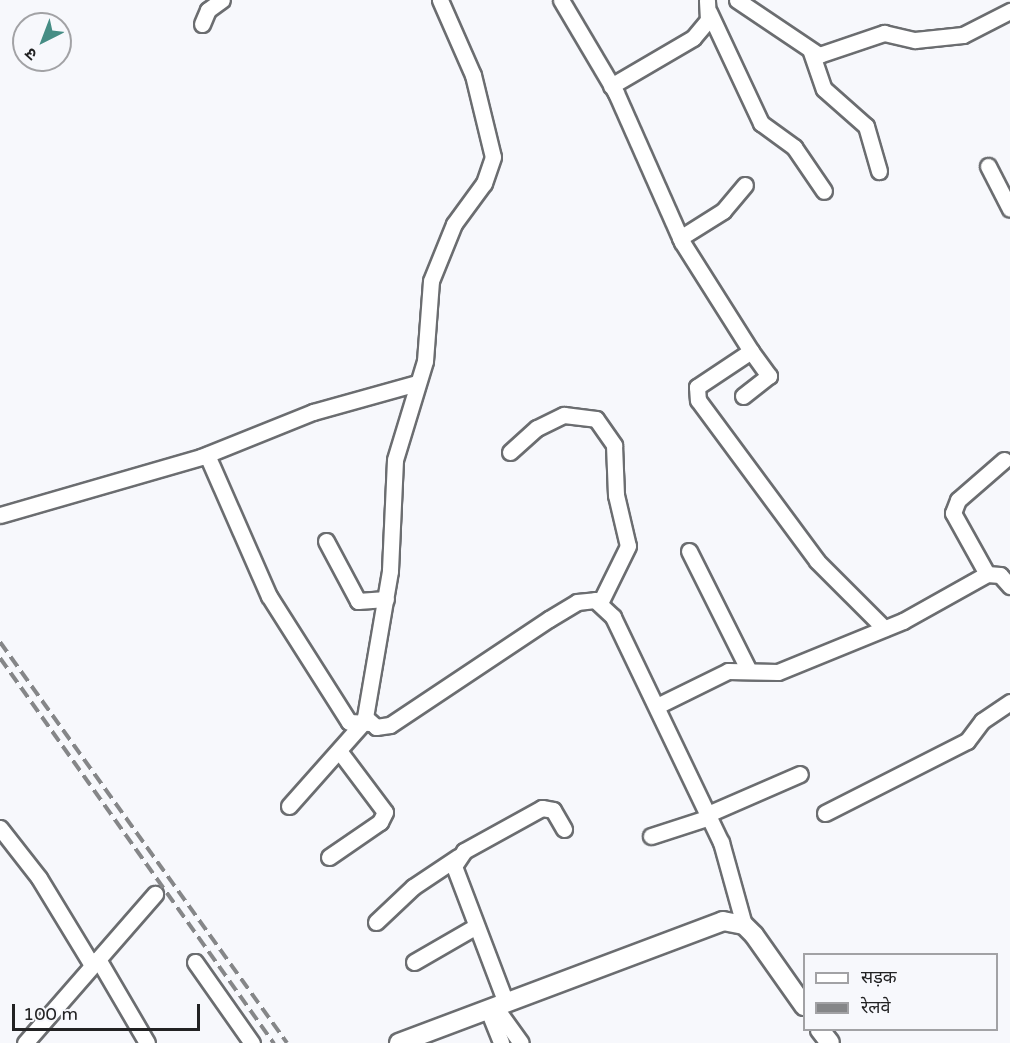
<!DOCTYPE html>
<meta charset="utf-8">
<style>
body{margin:0}
#map{position:relative;width:1010px;height:1043px;overflow:hidden;background:#f7f8fc;font-family:"Varela Round","Noto Sans Devanagari",sans-serif}
div>[style]{position:absolute}
[style*='--x']{left:calc(var(--x)*1px);top:calc(var(--y)*1px);width:calc(var(--w)*1px);rotate:calc(var(--a)*1deg)}
.roads{filter:drop-shadow(2px 0 #6b6d70) drop-shadow(-2px 0 #6b6d70) drop-shadow(0 2px #6b6d70) drop-shadow(0 -2px #6b6d70)}
.minor>*{height:15px;margin:-7.5px;padding:0 7.5px;transform-origin:7.5px;border-radius:7.5px;background:#fff}
.tertiary>*{height:18px;margin:-9px;padding:0 9px;transform-origin:9px;border-radius:9px;background:#fff}
.rail>*{height:4px;margin-top:-2px;transform-origin:0;background:repeating-linear-gradient(90deg,#858688 0 12px,transparent 0 18px)}
span{translate:-50% -50%;white-space:nowrap;text-align:center;line-height:1.15;-webkit-text-stroke:6px #f7f8fc;paint-order:stroke}
.legend{position:absolute;left:803px;top:953px;width:195px;height:78px;box-sizing:border-box;background:#f7f8fc;border:2px solid #a2a2a5;margin:0;padding:8px 10px;list-style:none;font-size:18px;color:#222223}
.legend li{display:flex;align-items:center;gap:12px;height:30px}
.legend b{width:30px;border:2px solid #a2a2a5}
.north{position:absolute;left:12px;top:12px;width:60px;height:60px;box-sizing:border-box;background:#f7f8fc;border:2px solid #a2a2a5;border-radius:50%;rotate:222deg;font-size:16px;font-weight:700;line-height:24px;text-align:center;color:#222223}
.north::after{content:'';display:block;margin:auto;width:21px;height:27px;background:#468d85;clip-path:polygon(50% 0,100% 100%,50% 72%,0 100%)}
.scale{position:absolute;left:12px;top:1004px;width:188px;height:27px;box-sizing:border-box;border:3px solid #222223;border-top:0;padding-left:8px;font-size:18px;line-height:21px;white-space:nowrap;color:#222223;-webkit-text-stroke:4px #f7f8fc;paint-order:stroke}
</style>
<div id="map">
<div class="roads">
<div class="minor">
<i style="--x:440;--y:0;--w:82;--a:66.3"></i>
<i style="--x:473;--y:75;--w:84;--a:76.3"></i>
<i style="--x:493;--y:157;--w:28;--a:109"></i>
<i style="--x:484;--y:183;--w:51;--a:126.2"></i>
<i style="--x:454;--y:224;--w:61;--a:112"></i>
<i style="--x:431;--y:281;--w:80;--a:94.3"></i>
<i style="--x:425;--y:361;--w:103;--a:106.9"></i>
<i style="--x:395;--y:460;--w:111;--a:92.6"></i>
<i style="--x:390;--y:571;--w:148;--a:99.7"></i>
<i style="--x:365;--y:717;--w:15;--a:42"></i>
<i style="--x:376;--y:727;--w:14;--a:-8"></i>
<i style="--x:390;--y:725;--w:191;--a:-33.7"></i>
<i style="--x:549;--y:619;--w:33;--a:-31"></i>
<i style="--x:577;--y:602;--w:18;--a:-6"></i>
<i style="--x:595;--y:600;--w:25;--a:43"></i>
<i style="--x:613;--y:617;--w:250;--a:64.4"></i>
<i style="--x:721;--y:842;--w:86;--a:74.5"></i>
<i style="--x:561;--y:0;--w:108;--a:59.4"></i>
<i style="--x:616;--y:93;--w:163;--a:66.1"></i>
<i style="--x:682;--y:242;--w:129;--a:57.7"></i>
<i style="--x:751;--y:351;--w:65;--a:146.3"></i>
<i style="--x:697;--y:387;--w:13;--a:86"></i>
<i style="--x:698;--y:400;--w:200;--a:53.5"></i>
<i style="--x:817;--y:561;--w:95;--a:45"></i>
<i style="--x:737;--y:0;--w:99;--a:33.9"></i>
<i style="--x:819;--y:55;--w:69;--a:-18.7"></i>
<i style="--x:884;--y:33;--w:32;--a:13"></i>
<i style="--x:915;--y:40;--w:48;--a:-5.9"></i>
<i style="--x:963;--y:35;--w:53;--a:-27.1"></i>
<i style="--x:709;--y:12;--w:123;--a:64.9"></i>
<i style="--x:761;--y:123;--w:41;--a:36"></i>
<i style="--x:794;--y:147;--w:53;--a:55.7"></i>
<i style="--x:202;--y:24;--w:15;--a:-67"></i>
<i style="--x:208;--y:10;--w:17;--a:-36"></i>
<i style="--x:811;--y:52;--w:39;--a:71"></i>
<i style="--x:824;--y:89;--w:56;--a:41.4"></i>
<i style="--x:866;--y:126;--w:47;--a:73.9"></i>
<i style="--x:611;--y:86;--w:95;--a:-30.3"></i>
<i style="--x:693;--y:38;--w:23;--a:-50"></i>
<i style="--x:708;--y:20;--w:20;--a:-93"></i>
<i style="--x:988;--y:166;--w:48;--a:62.9"></i>
<i style="--x:680;--y:238;--w:51;--a:-32.1"></i>
<i style="--x:723;--y:211;--w:34;--a:-50"></i>
<i style="--x:743;--y:396;--w:33;--a:-38"></i>
<i style="--x:769;--y:376;--w:31;--a:-126"></i>
<i style="--x:510;--y:452;--w:36;--a:-42"></i>
<i style="--x:537;--y:428;--w:30;--a:-26"></i>
<i style="--x:564;--y:415;--w:32;--a:7"></i>
<i style="--x:596;--y:419;--w:32;--a:55"></i>
<i style="--x:614;--y:445;--w:50;--a:87.7"></i>
<i style="--x:616;--y:495;--w:52;--a:76.8"></i>
<i style="--x:628;--y:546;--w:64;--a:116.2"></i>
<i style="--x:207;--y:455;--w:154;--a:66.3"></i>
<i style="--x:269;--y:596;--w:149;--a:57.6"></i>
<i style="--x:349;--y:722;--w:21;--a:3"></i>
<i style="--x:0;--y:515;--w:209;--a:-16.1"></i>
<i style="--x:201;--y:457;--w:121;--a:-21.9"></i>
<i style="--x:313;--y:412;--w:108;--a:-15.6"></i>
<i style="--x:326;--y:541;--w:68;--a:61.9"></i>
<i style="--x:358;--y:601;--w:28;--a:-4"></i>
<i style="--x:689;--y:551;--w:134;--a:63.4"></i>
<i style="--x:987;--y:574;--w:70;--a:-119.1"></i>
<i style="--x:953;--y:513;--w:14;--a:-69"></i>
<i style="--x:958;--y:500;--w:61;--a:-41"></i>
<i style="--x:657;--y:706;--w:79;--a:-26.2"></i>
<i style="--x:728;--y:671;--w:50;--a:1.1"></i>
<i style="--x:778;--y:672;--w:135;--a:-22.2"></i>
<i style="--x:903;--y:621;--w:96;--a:-29.2"></i>
<i style="--x:987;--y:574;--w:13;--a:4"></i>
<i style="--x:1000;--y:575;--w:15;--a:48"></i>
<i style="--x:289;--y:806;--w:108;--a:-48.4"></i>
<i style="--x:825;--y:813;--w:159;--a:-26.9"></i>
<i style="--x:967;--y:741;--w:25;--a:-53"></i>
<i style="--x:982;--y:721;--w:34;--a:-34"></i>
<i style="--x:708;--y:814;--w:100;--a:-23.5"></i>
<i style="--x:0;--y:828;--w:63;--a:52"></i>
<i style="--x:39;--y:878;--w:102;--a:58.7"></i>
<i style="--x:651;--y:836;--w:62;--a:-17.9"></i>
<i style="--x:329;--y:857;--w:62;--a:-34.5"></i>
<i style="--x:380;--y:822;--w:11;--a:-63"></i>
<i style="--x:385;--y:812;--w:75;--a:-126.9"></i>
<i style="--x:376;--y:922;--w:51;--a:-43.4"></i>
<i style="--x:413;--y:887;--w:54;--a:-33.7"></i>
<i style="--x:98;--y:959;--w:97;--a:59.7"></i>
<i style="--x:195;--y:962;--w:99;--a:54.9"></i>
<i style="--x:414;--y:962;--w:68;--a:-30"></i>
<i style="--x:506;--y:1003;--w:147;--a:-110.8"></i>
<i style="--x:454;--y:866;--w:18;--a:-56"></i>
<i style="--x:464;--y:851;--w:89;--a:-28.9"></i>
<i style="--x:542;--y:808;--w:11;--a:10"></i>
<i style="--x:553;--y:810;--w:22;--a:60"></i>
<i style="--x:495;--y:1007;--w:44;--a:54.2"></i>
<i style="--x:488;--y:1010;--w:35;--a:68"></i>
<i style="--x:25;--y:1043;--w:198;--a:-48.9"></i>
</div>
<div class="tertiary">
<i style="--x:820;--y:1030;--w:16;--a:52"></i>
<i style="--x:399;--y:1043;--w:346;--a:-20.6"></i>
<i style="--x:723;--y:921;--w:21;--a:11"></i>
<i style="--x:744;--y:925;--w:14;--a:45"></i>
<i style="--x:754;--y:935;--w:87;--a:54.8"></i>
</div>
</div>
<div class="rail">
<i style="--x:0;--y:642;--w:493;--a:54.4"></i>
<i style="--x:0;--y:658;--w:473;--a:54.6"></i>
</div>
<ul class="legend">
<li><b style="height:8px;background:#fff"></b>सड़क</li>
<li><b style="height:8px;background:#858688"></b>रेलवे</li>
</ul>
<div class="north">उ</div>
<div class="scale">100 m</div>
</div>
